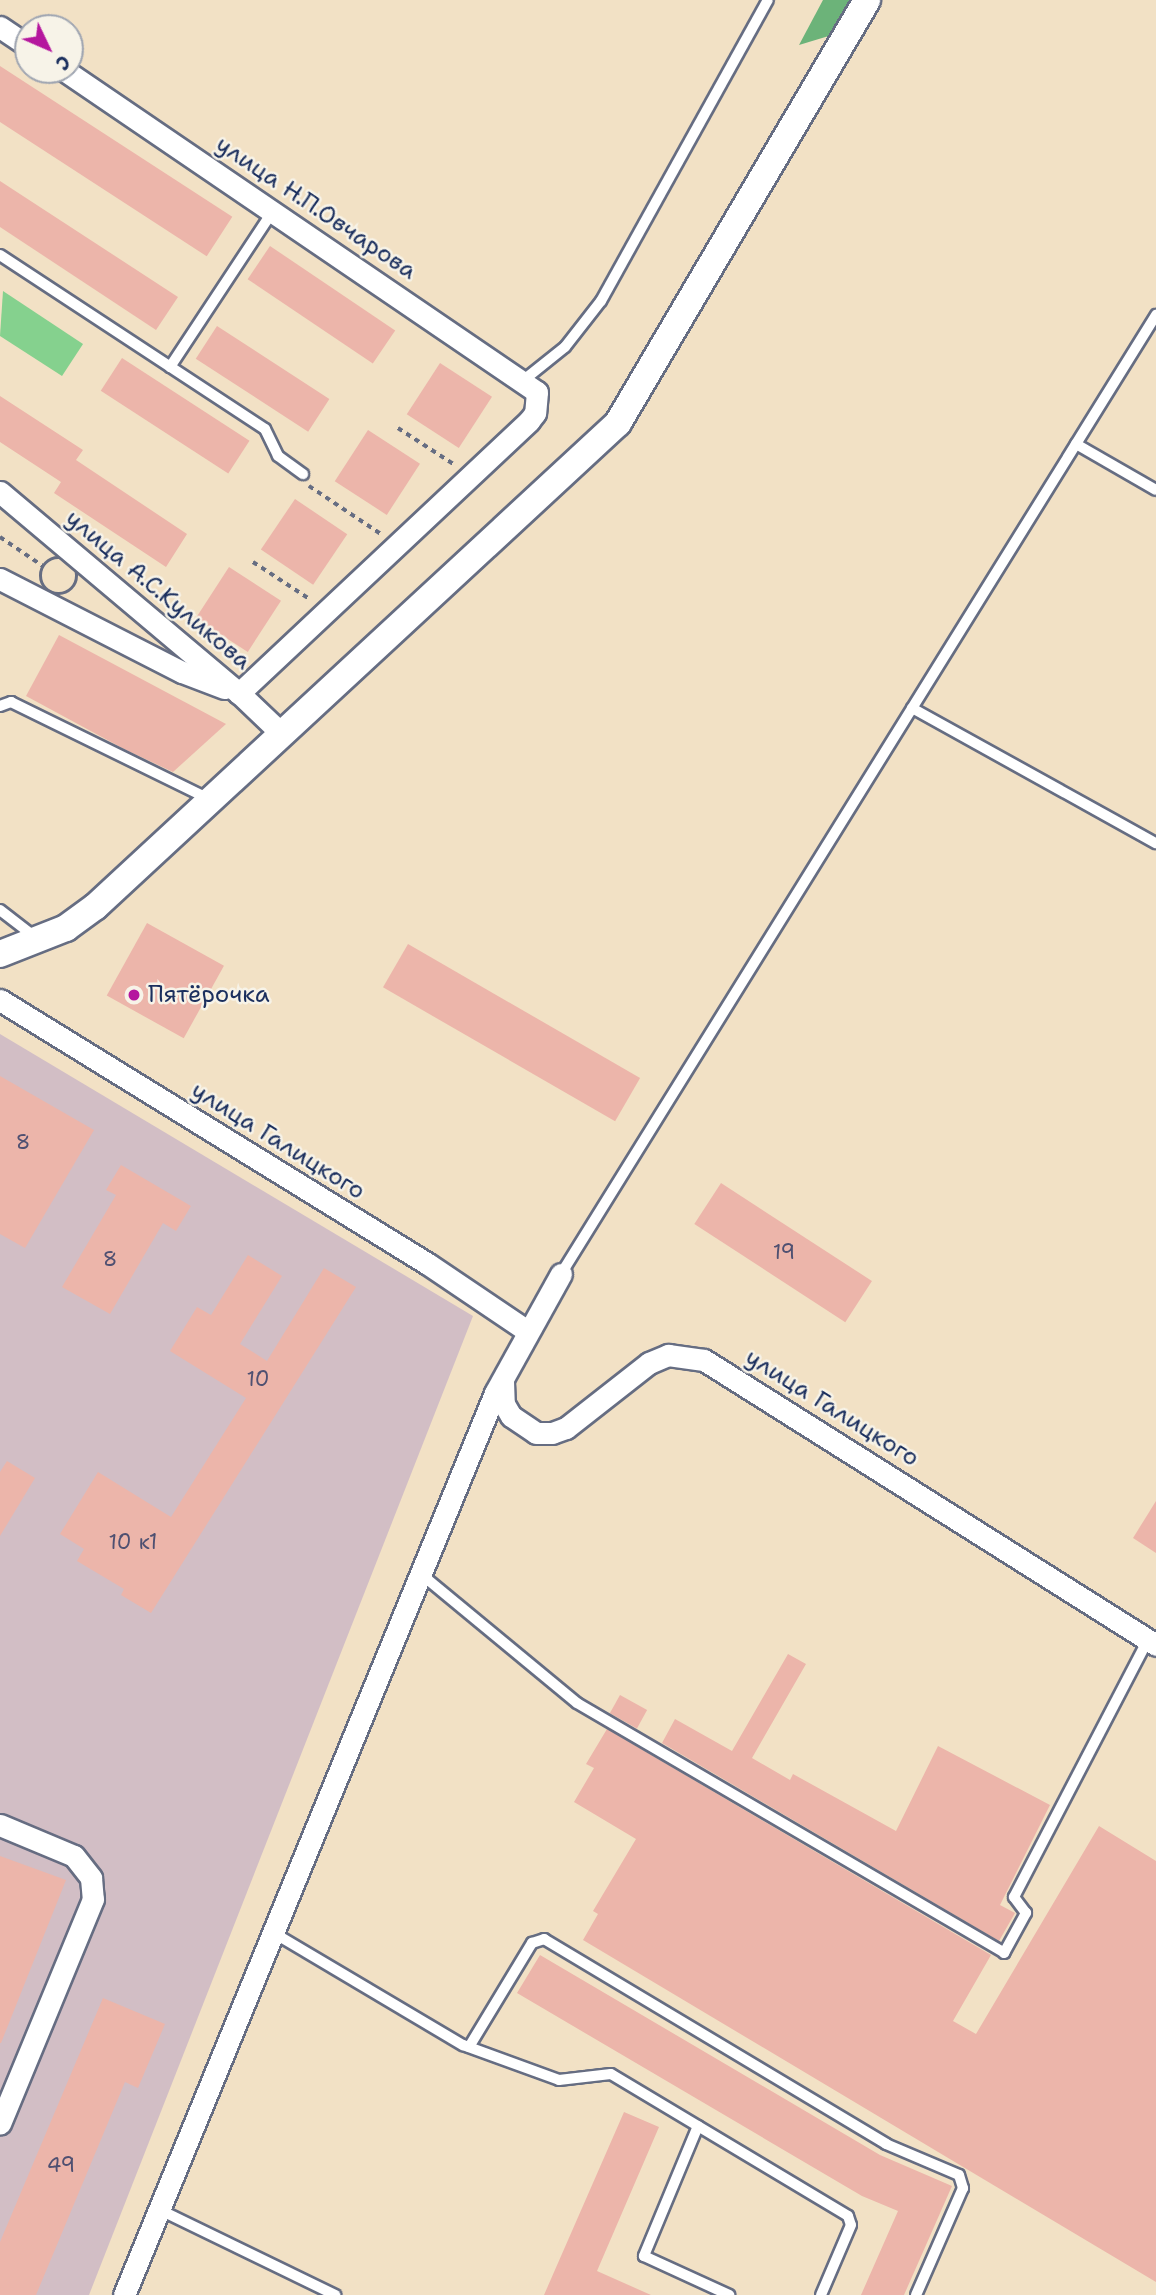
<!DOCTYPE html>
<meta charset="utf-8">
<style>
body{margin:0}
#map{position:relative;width:1156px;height:2295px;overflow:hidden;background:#f2e1c5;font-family:"Shantell Sans",sans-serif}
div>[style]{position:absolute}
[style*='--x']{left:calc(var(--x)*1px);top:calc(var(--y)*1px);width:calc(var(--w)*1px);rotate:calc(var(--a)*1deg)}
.industrial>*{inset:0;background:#d2bec5}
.green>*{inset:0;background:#85d18e}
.forest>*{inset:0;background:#6cb379}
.building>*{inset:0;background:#ecb5aa;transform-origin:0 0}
.path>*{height:3.5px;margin-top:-1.75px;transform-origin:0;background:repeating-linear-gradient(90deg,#666d82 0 5px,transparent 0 10px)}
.path>.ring{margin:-1.75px;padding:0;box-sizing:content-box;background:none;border:3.5px solid #666d82;border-radius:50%}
.roads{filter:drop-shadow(2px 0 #666d82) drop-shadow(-2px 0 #666d82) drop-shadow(0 2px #666d82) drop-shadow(0 -2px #666d82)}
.service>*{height:10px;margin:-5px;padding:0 5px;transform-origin:5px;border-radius:5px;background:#fff}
.minor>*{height:21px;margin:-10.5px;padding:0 10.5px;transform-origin:10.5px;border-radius:10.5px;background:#fff}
.tertiary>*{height:26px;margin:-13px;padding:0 13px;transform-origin:13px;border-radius:13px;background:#fff}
.dots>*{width:19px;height:19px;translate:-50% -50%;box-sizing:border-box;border:4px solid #f7f3e8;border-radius:50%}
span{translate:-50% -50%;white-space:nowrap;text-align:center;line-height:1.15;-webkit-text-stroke:5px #f7f3e8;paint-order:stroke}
.number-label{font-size:21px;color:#4f5071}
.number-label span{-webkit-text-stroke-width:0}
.street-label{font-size:24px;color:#1b2f5e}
.poi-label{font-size:24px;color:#1b2f5e}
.left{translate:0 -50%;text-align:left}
.north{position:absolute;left:14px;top:14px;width:70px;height:70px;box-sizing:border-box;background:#f7f3e8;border:2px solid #9fa5b1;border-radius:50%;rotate:134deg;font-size:19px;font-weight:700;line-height:28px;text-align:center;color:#1b2f5e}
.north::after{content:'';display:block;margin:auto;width:24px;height:32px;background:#b5179e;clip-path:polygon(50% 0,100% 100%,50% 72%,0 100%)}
</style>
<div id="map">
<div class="industrial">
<i style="clip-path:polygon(0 1034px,473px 1316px,89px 2295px,0 2295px)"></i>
</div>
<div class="green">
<i style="clip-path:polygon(3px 291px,83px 344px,62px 376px,0 336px)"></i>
</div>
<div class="forest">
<i style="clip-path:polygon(823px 0,852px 0,832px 35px,799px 45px)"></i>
</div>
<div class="building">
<i style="left:0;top:66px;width:277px;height:47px;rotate:33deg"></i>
<i style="clip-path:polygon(0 181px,178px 297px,156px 330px,0 227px)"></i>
<i style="left:270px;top:246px;width:151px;height:40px;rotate:34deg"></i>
<i style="left:217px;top:326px;width:134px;height:39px;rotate:33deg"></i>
<i style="left:122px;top:358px;width:152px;height:39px;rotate:33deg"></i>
<i style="left:440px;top:363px;width:62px;height:61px;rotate:33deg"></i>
<i style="clip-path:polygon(0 396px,83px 450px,76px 460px,187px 534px,166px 567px,54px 493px,61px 482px,0 442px)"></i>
<i style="left:368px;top:430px;width:62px;height:61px;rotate:33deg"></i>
<i style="left:295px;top:499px;width:63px;height:61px;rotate:34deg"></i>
<i style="left:229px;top:567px;width:62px;height:61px;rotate:33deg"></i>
<i style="clip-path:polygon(59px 635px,226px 724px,173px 772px,124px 749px,26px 696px)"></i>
<i style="left:147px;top:923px;width:88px;height:83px;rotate:29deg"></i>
<i style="left:408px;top:944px;width:268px;height:50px;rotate:30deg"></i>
<i style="clip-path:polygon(0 1076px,94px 1130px,25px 1248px,0 1234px)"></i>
<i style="clip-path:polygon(121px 1165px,191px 1206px,176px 1231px,163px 1223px,110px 1314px,62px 1287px,116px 1195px,106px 1190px)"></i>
<i style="left:721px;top:1183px;width:180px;height:49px;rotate:33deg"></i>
<i style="clip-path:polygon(248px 1255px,282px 1276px,240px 1344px,267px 1361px,324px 1268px,356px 1287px,151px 1613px,121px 1595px,124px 1589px,77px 1561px,84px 1549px,60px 1534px,98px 1472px,171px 1517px,246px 1398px,170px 1351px,197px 1307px,211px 1315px)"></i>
<i style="clip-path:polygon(7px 1461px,35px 1478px,0 1536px,0 1472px)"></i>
<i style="clip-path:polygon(1156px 1501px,1156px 1553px,1133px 1538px)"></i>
<i style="clip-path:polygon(788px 1654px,806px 1664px,752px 1758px,790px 1780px,793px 1774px,896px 1831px,938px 1746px,1050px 1805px,1000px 1905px,1015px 1913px,999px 1941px,662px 1743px,675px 1719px,732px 1751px)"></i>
<i style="left:620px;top:1695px;width:31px;height:21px;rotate:29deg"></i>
<i style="clip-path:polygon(607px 1729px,991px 1955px,953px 2021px,976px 2034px,1099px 1826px,1156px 1861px,1156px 2282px,583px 1940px,598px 1914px,593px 1911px,636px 1839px,574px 1802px,594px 1768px,586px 1764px)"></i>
<i style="clip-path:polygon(0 1856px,66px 1880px,1px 2043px,0 2043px)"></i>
<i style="clip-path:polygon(540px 1955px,880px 2155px,952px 2186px,904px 2295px,861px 2295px,898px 2211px,862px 2196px,517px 1993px)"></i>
<i style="clip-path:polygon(103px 1998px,165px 2024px,138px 2088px,125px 2082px,36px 2295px,0 2295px,0 2242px)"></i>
<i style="clip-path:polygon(624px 2112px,659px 2127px,597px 2271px,651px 2295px,544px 2295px)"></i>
</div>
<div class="path">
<i style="--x:398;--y:428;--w:68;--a:33"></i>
<i style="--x:309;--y:486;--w:87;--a:33.7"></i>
<i style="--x:0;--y:537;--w:52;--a:34"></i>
<i class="ring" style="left:41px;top:558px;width:32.5px;height:32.5px"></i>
<i style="--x:253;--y:562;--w:69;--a:33.2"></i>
</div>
<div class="roads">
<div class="service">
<i style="--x:0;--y:255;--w:317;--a:33.3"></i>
<i style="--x:265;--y:429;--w:30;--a:64"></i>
<i style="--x:278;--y:456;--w:31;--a:36"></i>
<i style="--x:170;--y:367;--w:187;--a:-56.6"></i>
<i style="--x:525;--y:379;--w:51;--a:-38.7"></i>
<i style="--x:565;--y:347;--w:58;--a:-52"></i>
<i style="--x:601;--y:301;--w:344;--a:-61"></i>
<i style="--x:1076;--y:444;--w:92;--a:29.9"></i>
<i style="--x:0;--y:706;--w:12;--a:-20"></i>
<i style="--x:11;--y:702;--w:220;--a:26.1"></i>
<i style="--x:912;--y:708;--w:279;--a:29"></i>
<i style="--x:0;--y:910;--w:44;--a:37.6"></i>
<i style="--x:561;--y:1274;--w:1129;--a:-58.18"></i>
<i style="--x:421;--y:1574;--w:202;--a:39.6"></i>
<i style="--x:577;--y:1703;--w:495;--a:30.3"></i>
<i style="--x:1004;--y:1953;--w:46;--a:-61.2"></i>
<i style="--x:1026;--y:1913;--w:20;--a:-127"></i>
<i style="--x:1014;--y:1897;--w:290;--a:-62.5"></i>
<i style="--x:274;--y:1933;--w:220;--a:30.7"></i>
<i style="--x:463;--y:2045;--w:102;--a:20"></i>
<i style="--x:559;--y:2080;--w:52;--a:-6.6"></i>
<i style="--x:611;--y:2074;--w:276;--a:30.9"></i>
<i style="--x:848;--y:2216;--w:9;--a:72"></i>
<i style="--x:851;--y:2225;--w:76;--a:113.2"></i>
<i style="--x:469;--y:2047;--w:122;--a:-58.8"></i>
<i style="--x:532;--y:1943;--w:13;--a:-18"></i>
<i style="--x:544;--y:1939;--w:399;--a:30.9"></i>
<i style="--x:886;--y:2144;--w:79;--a:23"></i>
<i style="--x:959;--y:2175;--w:14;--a:73"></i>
<i style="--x:963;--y:2188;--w:117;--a:113.7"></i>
<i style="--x:698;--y:2126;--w:141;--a:112.6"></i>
<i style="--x:644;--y:2256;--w:94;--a:24.6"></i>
<i style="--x:160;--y:2210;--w:195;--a:25.9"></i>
</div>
<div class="minor">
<i style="--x:0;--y:27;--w:34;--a:34"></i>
<i style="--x:64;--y:70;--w:572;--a:34.25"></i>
<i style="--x:537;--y:392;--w:21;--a:95"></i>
<i style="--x:535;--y:413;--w:10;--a:127"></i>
<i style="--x:529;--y:421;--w:398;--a:136.8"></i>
<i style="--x:239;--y:693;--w:57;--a:43.6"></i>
<i style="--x:0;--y:492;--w:312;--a:40.1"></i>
<i style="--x:0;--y:579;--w:204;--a:27.1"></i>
<i style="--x:182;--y:672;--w:45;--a:20.9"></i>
<i style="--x:0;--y:1000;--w:503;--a:31.67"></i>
<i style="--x:428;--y:1264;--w:118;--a:34"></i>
<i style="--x:503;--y:1381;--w:23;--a:88"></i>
<i style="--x:504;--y:1404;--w:14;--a:60"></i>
<i style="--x:511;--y:1416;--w:30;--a:34"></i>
<i style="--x:536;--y:1433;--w:16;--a:0"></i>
<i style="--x:552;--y:1433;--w:15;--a:-20"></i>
<i style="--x:566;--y:1428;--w:105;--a:-38.1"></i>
<i style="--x:649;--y:1363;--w:21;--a:-23"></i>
<i style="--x:668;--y:1355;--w:36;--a:8"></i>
<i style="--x:704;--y:1360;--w:534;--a:32.23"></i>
<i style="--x:0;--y:1825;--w:80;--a:22.7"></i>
<i style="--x:74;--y:1856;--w:28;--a:52"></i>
<i style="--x:91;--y:1878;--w:21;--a:85"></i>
<i style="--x:93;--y:1899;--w:243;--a:112.5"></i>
<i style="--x:124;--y:2295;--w:975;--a:-67.64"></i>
<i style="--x:495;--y:1393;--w:136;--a:-61"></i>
</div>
<div class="tertiary">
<i style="--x:0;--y:954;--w:71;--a:-21.5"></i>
<i style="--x:66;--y:928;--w:36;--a:-36"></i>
<i style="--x:95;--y:907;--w:713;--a:-42.78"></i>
<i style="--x:618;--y:423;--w:491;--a:-59.5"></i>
</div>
</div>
<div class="dots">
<i style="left:134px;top:995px;background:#b5179e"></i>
</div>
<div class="number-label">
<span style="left:23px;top:1142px">8</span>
<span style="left:784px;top:1252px">19</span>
<span style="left:110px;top:1259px">8</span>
<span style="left:258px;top:1379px">10</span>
<span style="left:133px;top:1542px">10 к1</span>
<span style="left:61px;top:2165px">49</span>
</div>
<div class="street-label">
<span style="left:316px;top:208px;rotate:34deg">улица Н.П.Овчарова</span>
<span style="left:158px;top:590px;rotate:40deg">улица А.С.Куликова</span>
<span style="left:278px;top:1141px;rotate:32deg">улица Галицкого</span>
<span style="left:832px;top:1408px;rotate:32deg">улица Галицкого</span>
</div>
<div class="poi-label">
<span class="left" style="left:148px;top:995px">Пятёрочка</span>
</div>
<div class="north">С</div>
</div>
